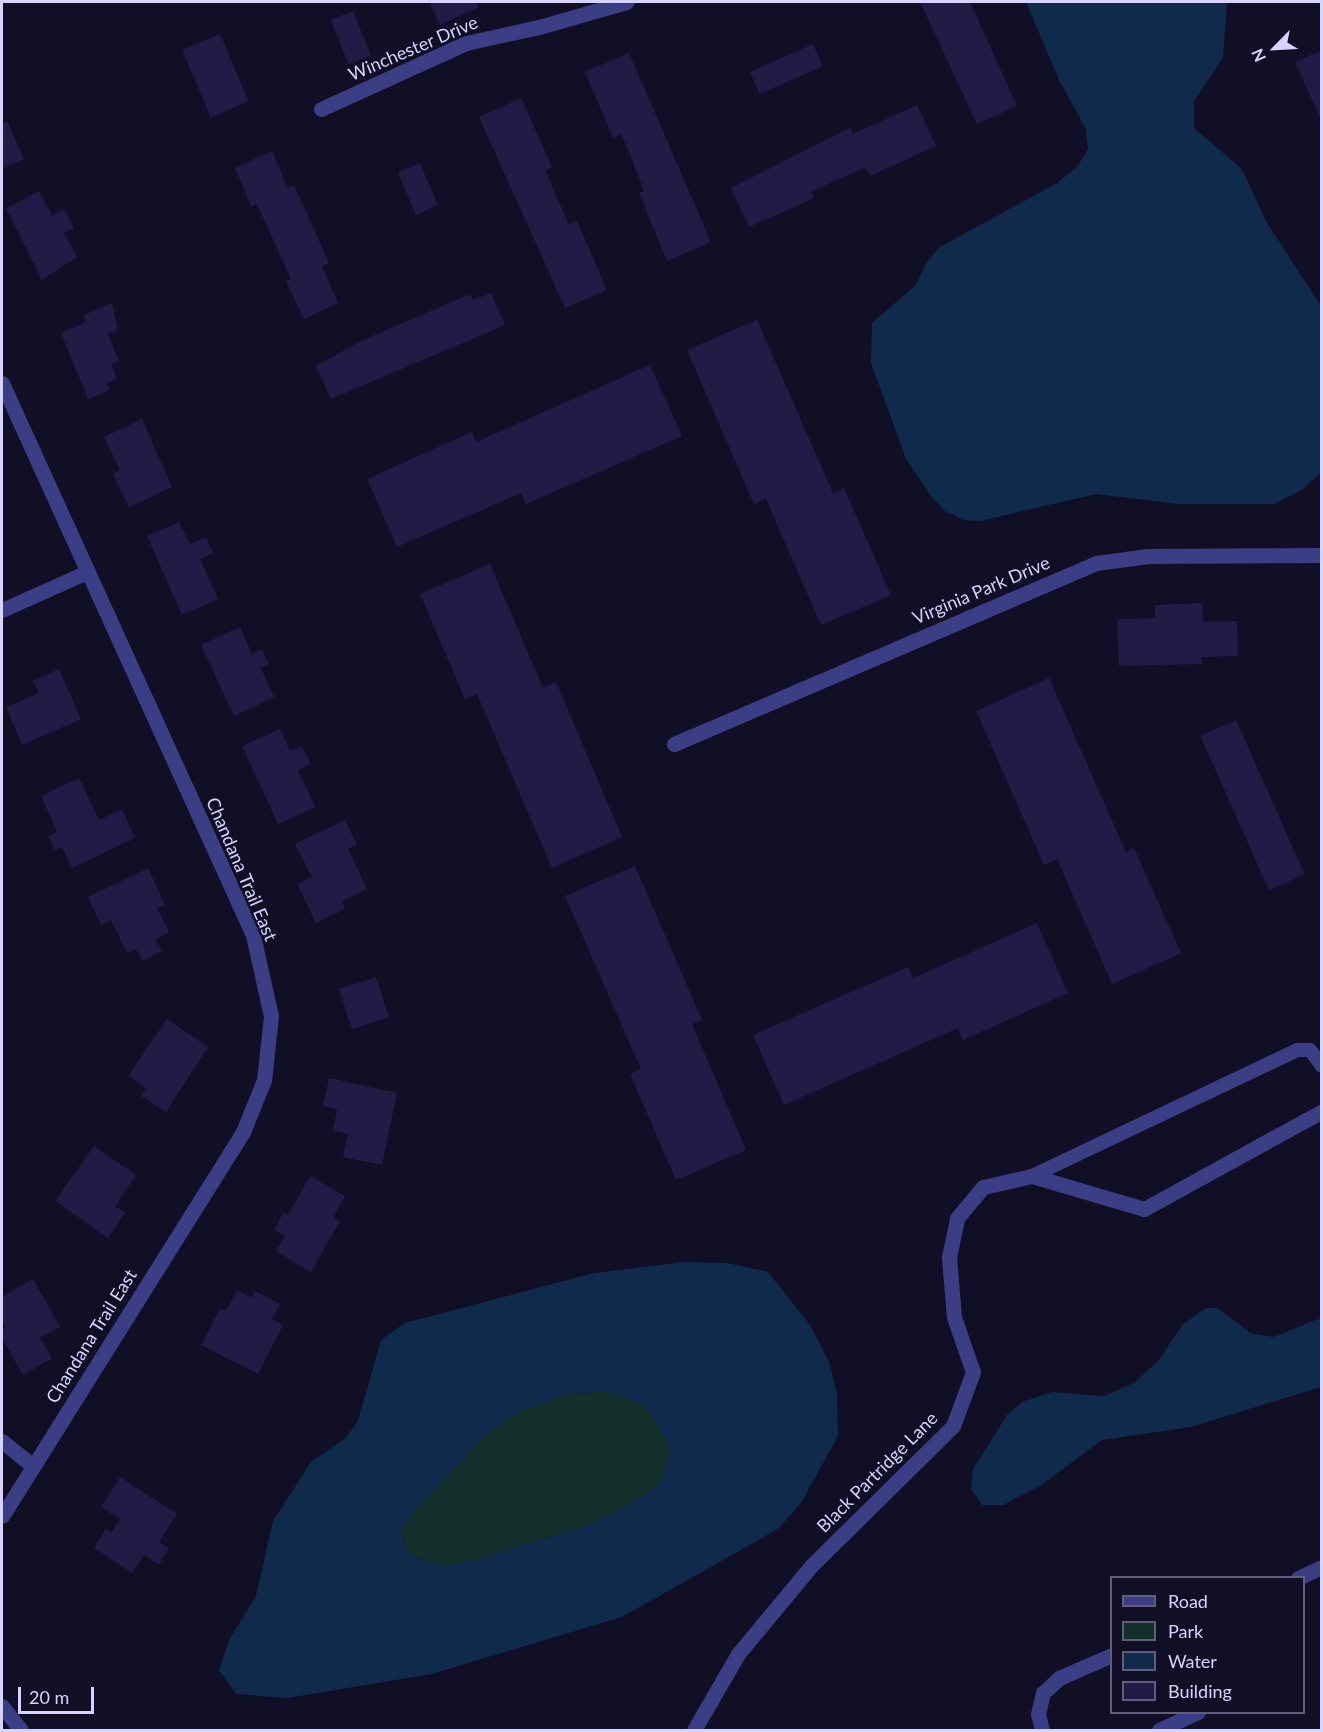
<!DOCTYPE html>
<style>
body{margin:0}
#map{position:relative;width:1323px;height:1732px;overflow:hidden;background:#110f26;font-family:Lato,sans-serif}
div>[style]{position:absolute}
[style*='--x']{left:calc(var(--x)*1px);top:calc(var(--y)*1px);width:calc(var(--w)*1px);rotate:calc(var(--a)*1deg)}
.green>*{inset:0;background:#122f2c}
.water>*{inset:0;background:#0f2a4a}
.building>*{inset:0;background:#211c46;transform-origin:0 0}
.lane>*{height:14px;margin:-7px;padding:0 7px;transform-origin:7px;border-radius:7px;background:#3b3e84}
.street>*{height:15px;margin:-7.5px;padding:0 7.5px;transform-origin:7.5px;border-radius:7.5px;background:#3b3e84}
span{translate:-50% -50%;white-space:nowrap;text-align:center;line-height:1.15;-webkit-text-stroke:5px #110f26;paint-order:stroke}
.street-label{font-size:18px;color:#d6d4fe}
.frame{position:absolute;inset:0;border:3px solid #d6d4fe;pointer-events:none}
.legend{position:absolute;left:1110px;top:1576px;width:195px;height:138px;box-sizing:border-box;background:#110f26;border:2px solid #605e7c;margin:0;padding:8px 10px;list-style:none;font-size:18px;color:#d6d4fe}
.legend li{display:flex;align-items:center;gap:12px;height:30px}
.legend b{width:30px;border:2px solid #605e7c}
.north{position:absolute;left:1245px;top:18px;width:60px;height:60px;-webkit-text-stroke:4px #110f26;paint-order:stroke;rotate:246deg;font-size:16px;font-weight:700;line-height:24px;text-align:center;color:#d6d4fe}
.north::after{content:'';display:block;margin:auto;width:21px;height:27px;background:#d6d4fe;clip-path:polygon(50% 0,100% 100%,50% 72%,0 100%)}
.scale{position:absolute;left:18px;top:1687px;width:76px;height:27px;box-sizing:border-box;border:3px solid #d6d4fe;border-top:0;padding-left:8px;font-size:18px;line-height:21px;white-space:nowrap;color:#d6d4fe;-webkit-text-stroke:4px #110f26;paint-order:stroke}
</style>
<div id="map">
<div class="green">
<i style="clip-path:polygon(604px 1391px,644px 1404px,671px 1448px,660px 1483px,652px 1491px,595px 1523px,472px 1561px,441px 1566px,411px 1555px,402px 1537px,402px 1528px,414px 1511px,489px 1432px,515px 1414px,563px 1395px)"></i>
</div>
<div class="water">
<i style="clip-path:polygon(1026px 2px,1227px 2px,1223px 58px,1194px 101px,1194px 128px,1242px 169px,1266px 221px,1321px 306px,1321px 472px,1302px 490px,1274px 504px,1177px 504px,1096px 494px,980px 521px,964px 520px,945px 511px,931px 496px,906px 459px,871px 363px,872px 323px,915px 286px,926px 263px,940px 247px,1057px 183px,1077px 167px,1088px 149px,1086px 129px,1059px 80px)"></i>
<i style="clip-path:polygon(evenodd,685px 1262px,727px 1263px,768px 1272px,810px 1325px,829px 1362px,837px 1394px,838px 1436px,801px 1503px,778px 1529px,622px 1617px,431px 1674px,287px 1698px,236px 1694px,219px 1670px,229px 1640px,256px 1596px,273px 1521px,311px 1462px,346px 1438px,358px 1421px,381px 1340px,405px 1323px,594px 1273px,685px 1262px,604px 1391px,644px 1404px,671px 1448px,660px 1483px,652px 1491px,595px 1523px,472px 1561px,441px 1566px,411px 1555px,402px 1537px,402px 1528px,414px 1511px,489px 1432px,515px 1414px,563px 1395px,604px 1391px)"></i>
<i style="clip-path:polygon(1206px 1308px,1217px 1308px,1252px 1334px,1273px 1337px,1321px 1318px,1321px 1387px,1191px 1427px,1102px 1440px,1040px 1486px,1003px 1505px,982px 1505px,971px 1489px,973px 1469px,1007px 1415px,1022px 1402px,1052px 1392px,1104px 1396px,1134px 1383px,1159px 1360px,1182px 1325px)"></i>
</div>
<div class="building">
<i style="clip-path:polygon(429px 2px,476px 2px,479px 7px,440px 25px)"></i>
<i style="clip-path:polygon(920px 2px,970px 2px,1017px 106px,977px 124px)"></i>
<i style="left:353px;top:11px;width:48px;height:24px;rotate:68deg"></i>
<i style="left:220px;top:34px;width:73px;height:41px;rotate:67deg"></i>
<i style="left:813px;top:44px;width:24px;height:69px;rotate:66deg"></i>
<i style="clip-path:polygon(1322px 50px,1322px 122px,1295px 62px)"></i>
<i style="clip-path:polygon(629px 53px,711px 242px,667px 261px,639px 193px,644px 191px,630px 154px,621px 134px,613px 138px,585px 72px)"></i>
<i style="clip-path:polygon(521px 98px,552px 167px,545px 170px,569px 225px,577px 221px,607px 290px,565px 308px,479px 117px)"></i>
<i style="clip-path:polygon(917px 105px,936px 146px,870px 176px,865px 167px,811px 192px,814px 198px,749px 227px,731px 188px,850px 128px,853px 134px)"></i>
<i style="clip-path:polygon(7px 121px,24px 159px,2px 169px,2px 124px)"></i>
<i style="clip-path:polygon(272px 151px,288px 188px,294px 185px,329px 263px,322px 266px,338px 303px,304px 319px,286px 281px,291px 279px,257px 204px,251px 206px,235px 168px)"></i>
<i style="left:420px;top:163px;width:46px;height:24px;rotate:67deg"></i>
<i style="clip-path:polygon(39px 191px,52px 216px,64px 209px,74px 228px,64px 233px,77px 257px,42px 280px,6px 208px)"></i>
<i style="clip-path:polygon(491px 293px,505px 325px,331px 399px,316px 366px,361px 341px,470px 294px,473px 300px)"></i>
<i style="clip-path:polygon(112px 303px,118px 330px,108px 334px,119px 361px,111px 364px,117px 378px,107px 383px,110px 390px,88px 399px,61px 333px,86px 322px,84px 315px)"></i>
<i style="clip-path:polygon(757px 320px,833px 493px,844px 488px,891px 595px,821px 625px,766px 499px,754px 504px,687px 350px)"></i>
<i style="clip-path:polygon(650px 365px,682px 436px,526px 504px,521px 493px,397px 547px,367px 479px,472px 432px,476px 442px)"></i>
<i style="clip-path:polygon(142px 419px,172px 487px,129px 507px,113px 474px,120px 470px,104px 437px)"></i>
<i style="clip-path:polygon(179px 522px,190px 544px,206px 537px,213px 553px,200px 559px,218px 599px,182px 615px,147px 536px)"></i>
<i style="clip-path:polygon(490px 564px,543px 688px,556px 682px,622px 837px,552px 868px,477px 694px,465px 699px,420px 594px)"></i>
<i style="clip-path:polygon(1202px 603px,1203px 622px,1237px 621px,1238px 656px,1201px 657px,1202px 664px,1119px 666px,1117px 619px,1155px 618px,1155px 605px)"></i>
<i style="clip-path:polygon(240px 627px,252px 654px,262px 649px,269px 664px,261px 668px,274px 697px,234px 716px,201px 645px)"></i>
<i style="clip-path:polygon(59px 669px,81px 719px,22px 745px,6px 707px,39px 693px,33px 681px)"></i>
<i style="clip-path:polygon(1049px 678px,1126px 852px,1134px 848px,1181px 953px,1112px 984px,1057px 859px,1044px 865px,976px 711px)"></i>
<i style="left:1236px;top:720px;width:169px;height:39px;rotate:66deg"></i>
<i style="clip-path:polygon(280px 729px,290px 751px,302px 746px,311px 764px,298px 770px,315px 807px,278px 824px,242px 746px)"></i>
<i style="clip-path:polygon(79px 778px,99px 820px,122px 809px,135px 838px,72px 868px,62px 847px,55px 850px,48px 836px,57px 832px,41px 796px)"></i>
<i style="clip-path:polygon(345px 820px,357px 845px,348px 849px,367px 889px,342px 901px,345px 909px,316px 923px,297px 884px,312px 877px,295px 844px)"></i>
<i style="clip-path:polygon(635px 866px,702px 1020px,692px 1024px,746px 1150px,676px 1180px,630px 1074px,641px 1069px,565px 896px)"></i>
<i style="clip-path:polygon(148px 868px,165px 905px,157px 908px,169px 932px,156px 939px,162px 951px,142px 961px,136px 949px,127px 953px,111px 920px,101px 925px,88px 897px)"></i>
<i style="clip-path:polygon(1037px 923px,1068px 993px,963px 1040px,958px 1028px,784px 1105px,753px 1035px,908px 967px,913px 978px)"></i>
<i style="left:376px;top:977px;width:42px;height:39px;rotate:72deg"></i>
<i style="clip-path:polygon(167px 1019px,208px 1047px,166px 1112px,141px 1096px,146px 1088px,128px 1076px)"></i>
<i style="clip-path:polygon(329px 1078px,397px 1093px,382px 1165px,343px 1157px,348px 1134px,333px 1131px,337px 1109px,323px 1106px)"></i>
<i style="clip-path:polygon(94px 1146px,136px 1175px,115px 1206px,125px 1213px,108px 1238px,55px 1201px)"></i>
<i style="clip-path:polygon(310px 1176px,345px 1196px,333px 1218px,340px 1221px,311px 1272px,276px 1251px,285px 1236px,274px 1230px,283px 1213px,288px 1215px)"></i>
<i style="clip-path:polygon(33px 1279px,60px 1327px,40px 1338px,52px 1358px,23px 1375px,2px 1338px,2px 1330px,6px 1327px,2px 1320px,2px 1297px)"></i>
<i style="clip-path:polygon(237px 1290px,252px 1298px,255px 1291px,280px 1304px,272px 1319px,283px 1325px,258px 1374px,201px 1345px,220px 1309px,226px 1311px)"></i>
<i style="clip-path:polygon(120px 1477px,177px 1514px,159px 1542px,169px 1548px,159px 1565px,144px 1555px,132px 1573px,94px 1548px,106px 1529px,111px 1533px,120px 1519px,101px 1507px)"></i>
</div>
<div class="lane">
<i style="--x:1032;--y:1176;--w:293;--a:-25.4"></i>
<i style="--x:1297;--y:1050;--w:13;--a:0"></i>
<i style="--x:1310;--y:1050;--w:20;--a:53"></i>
</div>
<div class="street">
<i style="--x:321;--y:109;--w:159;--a:-24.5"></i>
<i style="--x:466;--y:43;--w:75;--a:-12.4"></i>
<i style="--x:539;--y:27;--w:91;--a:-16"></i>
<i style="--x:2;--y:383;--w:606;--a:65.55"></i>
<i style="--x:253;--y:935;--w:83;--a:77.5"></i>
<i style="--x:271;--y:1016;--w:64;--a:96.2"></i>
<i style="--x:264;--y:1080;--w:56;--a:112"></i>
<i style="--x:243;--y:1132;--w:453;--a:122.1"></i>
<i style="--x:2;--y:610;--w:93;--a:-24.1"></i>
<i style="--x:674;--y:744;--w:459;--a:-23.2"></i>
<i style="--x:1096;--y:563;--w:52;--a:-7.7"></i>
<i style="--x:1148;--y:556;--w:174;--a:-0.3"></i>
<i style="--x:2;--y:1441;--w:38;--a:39"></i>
<i style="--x:1298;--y:1578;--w:26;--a:-25"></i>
<i style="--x:2;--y:1706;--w:31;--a:52"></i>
<i style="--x:694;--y:1730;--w:88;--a:-59.9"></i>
<i style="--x:738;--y:1654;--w:114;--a:-50.3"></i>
<i style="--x:811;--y:1566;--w:199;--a:-44.6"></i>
<i style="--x:953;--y:1426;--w:58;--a:-69.7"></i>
<i style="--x:973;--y:1372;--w:58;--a:-109.1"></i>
<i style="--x:954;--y:1317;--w:60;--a:-94.8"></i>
<i style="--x:949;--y:1257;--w:40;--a:-78"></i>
<i style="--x:957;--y:1218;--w:40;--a:-50"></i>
<i style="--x:983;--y:1187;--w:50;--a:-12.7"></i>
<i style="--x:1032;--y:1176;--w:117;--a:16.4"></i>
<i style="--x:1144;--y:1209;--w:203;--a:-28.8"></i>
<i style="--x:1042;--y:1730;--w:16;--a:-104"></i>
<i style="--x:1038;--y:1714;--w:22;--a:-77"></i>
<i style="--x:1043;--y:1693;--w:22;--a:-43"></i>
<i style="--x:1059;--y:1678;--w:58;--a:-23.5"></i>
<i style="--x:1159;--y:1730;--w:43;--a:-24.8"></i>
</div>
<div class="street-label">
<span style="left:413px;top:48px;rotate:-23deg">Winchester Drive</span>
<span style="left:981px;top:590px;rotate:-23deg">Virginia Park Drive</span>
<span style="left:242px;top:869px;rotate:67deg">Chandana Trail East</span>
<span style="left:91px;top:1336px;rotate:-58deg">Chandana Trail East</span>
<span style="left:877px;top:1472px;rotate:-45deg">Black Partridge Lane</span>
</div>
<div class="frame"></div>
<ul class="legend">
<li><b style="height:8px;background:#3b3e84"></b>Road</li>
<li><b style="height:16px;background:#122f2c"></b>Park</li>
<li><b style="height:16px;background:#0f2a4a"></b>Water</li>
<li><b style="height:16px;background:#211c46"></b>Building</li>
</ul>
<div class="north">N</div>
<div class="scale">20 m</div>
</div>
